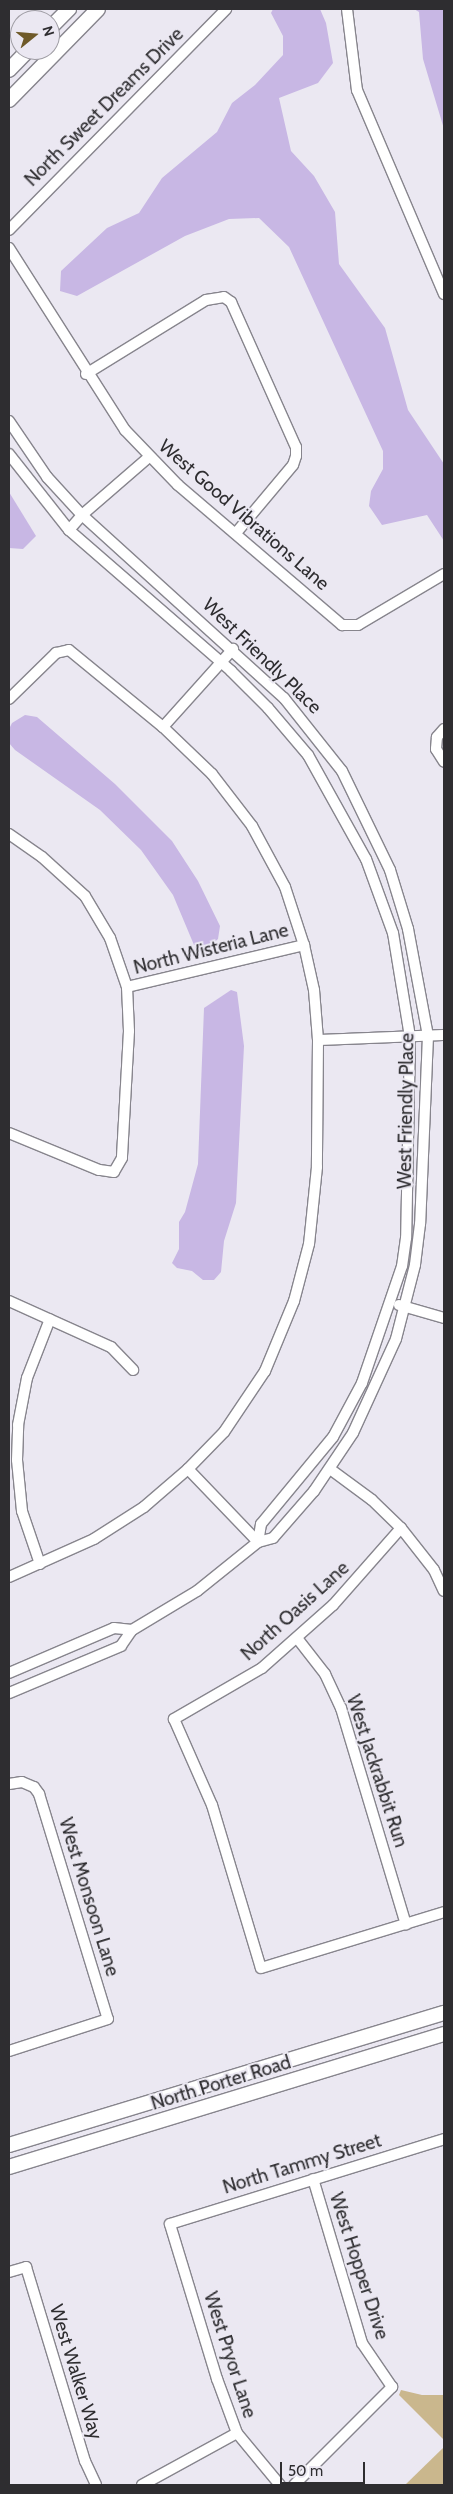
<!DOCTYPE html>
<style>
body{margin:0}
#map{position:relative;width:453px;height:2494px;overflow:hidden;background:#ebe8f2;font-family:Cabin,sans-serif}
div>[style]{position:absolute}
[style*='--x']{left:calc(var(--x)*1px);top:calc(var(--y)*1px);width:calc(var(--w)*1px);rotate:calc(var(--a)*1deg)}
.green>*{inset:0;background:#cab78d}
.water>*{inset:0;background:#c8b7e4}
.roads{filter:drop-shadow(1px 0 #87858d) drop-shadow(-1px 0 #87858d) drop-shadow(0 1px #87858d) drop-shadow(0 -1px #87858d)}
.street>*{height:10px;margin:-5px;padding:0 5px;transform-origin:5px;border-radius:5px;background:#fff}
.secondary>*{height:14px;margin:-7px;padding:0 7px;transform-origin:7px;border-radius:7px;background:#fff}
span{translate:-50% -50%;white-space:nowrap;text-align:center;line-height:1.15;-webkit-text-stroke:4px #ebe8f2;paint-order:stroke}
.street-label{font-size:19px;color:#2e2d30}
.frame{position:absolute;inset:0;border:10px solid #2e2d30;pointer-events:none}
.north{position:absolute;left:10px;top:10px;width:50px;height:50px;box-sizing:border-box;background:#ebe8f2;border:1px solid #9f9da4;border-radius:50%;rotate:73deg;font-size:14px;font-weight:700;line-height:20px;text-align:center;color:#2e2d30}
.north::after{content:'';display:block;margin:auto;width:18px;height:22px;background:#6f5a29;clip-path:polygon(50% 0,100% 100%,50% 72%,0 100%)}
.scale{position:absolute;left:280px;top:2462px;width:85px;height:22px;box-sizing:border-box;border:2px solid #2e2d30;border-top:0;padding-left:6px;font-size:15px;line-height:18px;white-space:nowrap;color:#2e2d30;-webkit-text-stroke:4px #ebe8f2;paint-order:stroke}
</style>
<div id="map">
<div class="green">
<i style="clip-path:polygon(401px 2390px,422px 2395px,444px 2395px,444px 2440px,399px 2395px)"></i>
<i style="clip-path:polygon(444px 2447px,444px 2485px,405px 2485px)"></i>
</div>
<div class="water">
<i style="clip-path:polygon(273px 9px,320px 9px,326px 23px,333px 63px,318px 83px,279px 98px,291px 151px,314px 176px,335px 212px,339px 264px,385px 328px,408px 410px,444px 464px,444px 541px,427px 515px,382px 525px,369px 506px,371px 491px,383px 469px,383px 451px,289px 247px,259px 218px,229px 219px,185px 236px,77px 296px,60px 291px,61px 271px,107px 228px,139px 213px,162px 178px,217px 132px,232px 103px,255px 85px,283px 55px,283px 36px,271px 13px)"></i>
<i style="clip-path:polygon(414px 9px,444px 9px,444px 129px,423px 59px,419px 12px)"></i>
<i style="clip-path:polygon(9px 492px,36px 536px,23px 549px,9px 548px)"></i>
<i style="clip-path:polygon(25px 715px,37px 717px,115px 784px,172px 841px,198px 881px,220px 926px,218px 939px,211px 945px,194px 945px,173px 895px,141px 850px,100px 810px,15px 750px,9px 743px,9px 729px,12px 723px)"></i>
<i style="clip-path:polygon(231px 990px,237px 992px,244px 1046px,236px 1203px,224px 1241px,221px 1272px,214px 1280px,203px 1280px,192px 1271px,177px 1268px,172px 1263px,179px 1249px,179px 1222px,185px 1212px,198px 1164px,204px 1008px)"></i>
</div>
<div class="roads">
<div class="street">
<i style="--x:347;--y:9;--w:82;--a:83"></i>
<i style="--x:357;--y:90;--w:222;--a:66.9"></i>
<i style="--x:9;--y:230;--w:310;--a:-45.5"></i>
<i style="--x:9;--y:248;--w:216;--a:57.5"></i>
<i style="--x:125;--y:430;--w:76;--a:46.1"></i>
<i style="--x:178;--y:485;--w:216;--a:40.5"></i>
<i style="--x:342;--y:625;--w:16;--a:0"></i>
<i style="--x:358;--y:625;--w:100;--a:-30.7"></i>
<i style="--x:86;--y:374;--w:141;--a:-31.7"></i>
<i style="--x:206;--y:300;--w:18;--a:-9"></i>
<i style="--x:224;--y:297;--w:9;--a:36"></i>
<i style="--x:231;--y:302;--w:159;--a:65.9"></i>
<i style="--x:296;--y:447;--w:9;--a:90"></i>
<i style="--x:296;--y:456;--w:9;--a:108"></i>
<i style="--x:293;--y:465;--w:89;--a:130"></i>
<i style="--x:9;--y:421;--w:68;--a:55.8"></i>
<i style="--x:47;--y:477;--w:52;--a:47.4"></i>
<i style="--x:82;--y:515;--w:273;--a:42.2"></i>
<i style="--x:284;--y:698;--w:93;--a:51.5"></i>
<i style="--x:342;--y:771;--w:110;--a:64.1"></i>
<i style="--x:390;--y:870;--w:62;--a:73"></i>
<i style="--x:408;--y:929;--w:109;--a:79.4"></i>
<i style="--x:428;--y:1036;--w:188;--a:92.4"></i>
<i style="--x:420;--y:1224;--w:41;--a:97"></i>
<i style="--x:415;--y:1265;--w:76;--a:104.4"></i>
<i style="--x:396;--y:1339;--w:103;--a:114.6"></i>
<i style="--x:353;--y:1433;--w:70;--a:123.9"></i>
<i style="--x:314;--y:1491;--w:62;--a:131.1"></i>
<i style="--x:273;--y:1538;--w:16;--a:165"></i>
<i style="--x:258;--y:1542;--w:78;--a:141.2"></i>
<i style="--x:197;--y:1591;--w:76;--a:149"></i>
<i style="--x:132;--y:1630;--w:19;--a:125"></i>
<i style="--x:121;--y:1646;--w:121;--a:157.2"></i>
<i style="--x:9;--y:454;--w:97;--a:51.7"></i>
<i style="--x:69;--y:530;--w:215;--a:41"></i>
<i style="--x:231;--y:671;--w:52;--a:45"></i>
<i style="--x:268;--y:708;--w:62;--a:49.6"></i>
<i style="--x:308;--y:755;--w:119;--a:60.9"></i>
<i style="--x:366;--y:859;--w:79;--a:70"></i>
<i style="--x:393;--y:933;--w:105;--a:80.7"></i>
<i style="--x:410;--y:1037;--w:201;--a:91.1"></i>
<i style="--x:406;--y:1238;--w:28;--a:98"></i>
<i style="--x:402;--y:1266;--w:124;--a:108.9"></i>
<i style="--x:362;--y:1383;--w:61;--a:118.2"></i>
<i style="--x:333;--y:1437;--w:113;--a:129.6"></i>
<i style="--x:261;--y:1524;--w:18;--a:99"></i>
<i style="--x:69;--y:530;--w:20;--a:-49"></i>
<i style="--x:82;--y:515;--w:89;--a:-40.9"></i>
<i style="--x:9;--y:699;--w:66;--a:-44.4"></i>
<i style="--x:56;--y:653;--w:13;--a:-13"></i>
<i style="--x:69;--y:650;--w:122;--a:39.3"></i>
<i style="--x:163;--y:727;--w:68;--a:43.8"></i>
<i style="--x:212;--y:774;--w:66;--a:52.4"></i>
<i style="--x:252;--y:826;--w:69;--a:61.6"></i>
<i style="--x:285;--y:887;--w:61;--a:71.9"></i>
<i style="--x:304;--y:945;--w:46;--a:77.5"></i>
<i style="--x:314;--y:990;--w:50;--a:85.4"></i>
<i style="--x:318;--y:1040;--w:127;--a:90.5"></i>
<i style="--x:317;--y:1167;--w:77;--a:95.9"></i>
<i style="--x:309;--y:1244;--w:59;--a:104.7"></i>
<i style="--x:294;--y:1301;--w:76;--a:112.5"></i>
<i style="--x:265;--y:1371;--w:73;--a:123.9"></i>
<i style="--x:224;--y:1432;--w:52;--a:134.2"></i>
<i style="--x:188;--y:1469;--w:58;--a:139.2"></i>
<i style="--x:144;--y:1507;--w:59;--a:147.4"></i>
<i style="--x:94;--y:1539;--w:93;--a:155.9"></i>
<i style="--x:163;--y:727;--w:105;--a:-48.1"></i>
<i style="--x:444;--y:729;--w:11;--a:131"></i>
<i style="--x:437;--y:737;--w:12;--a:95"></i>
<i style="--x:436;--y:749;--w:15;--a:58"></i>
<i style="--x:9;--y:834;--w:40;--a:34.9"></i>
<i style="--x:42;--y:857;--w:58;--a:42.2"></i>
<i style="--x:85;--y:896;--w:49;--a:59.2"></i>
<i style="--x:110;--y:938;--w:52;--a:70.9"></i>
<i style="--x:127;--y:987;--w:44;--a:87.4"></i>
<i style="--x:129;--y:1031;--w:127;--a:93.2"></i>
<i style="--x:122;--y:1158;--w:16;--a:120"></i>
<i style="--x:114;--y:1172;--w:15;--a:-172"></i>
<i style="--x:99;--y:1170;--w:97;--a:-157.7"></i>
<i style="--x:127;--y:987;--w:182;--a:-13.3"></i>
<i style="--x:318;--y:1040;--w:126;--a:-2.3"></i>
<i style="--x:9;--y:1301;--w:112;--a:24.3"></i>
<i style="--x:111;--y:1347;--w:32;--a:46"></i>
<i style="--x:399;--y:1305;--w:47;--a:16.1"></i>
<i style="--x:188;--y:1469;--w:101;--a:46.2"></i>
<i style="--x:330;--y:1469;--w:52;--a:36.4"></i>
<i style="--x:372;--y:1500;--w:40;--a:44"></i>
<i style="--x:401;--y:1528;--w:53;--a:51.8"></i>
<i style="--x:434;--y:1570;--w:23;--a:65"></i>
<i style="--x:401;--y:1528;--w:103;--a:131.4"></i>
<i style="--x:333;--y:1605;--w:95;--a:138.4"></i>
<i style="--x:262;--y:1668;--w:102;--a:149.9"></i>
<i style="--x:174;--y:1719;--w:94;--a:66.2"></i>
<i style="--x:212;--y:1805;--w:170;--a:73.3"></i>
<i style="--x:261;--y:1968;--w:191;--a:-17"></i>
<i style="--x:40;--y:1564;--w:56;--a:-108.8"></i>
<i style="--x:22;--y:1511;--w:51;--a:-95.6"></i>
<i style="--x:17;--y:1460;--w:35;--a:-88"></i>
<i style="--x:18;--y:1425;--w:48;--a:-79.2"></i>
<i style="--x:27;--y:1378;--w:63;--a:-68.7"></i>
<i style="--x:297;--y:1638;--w:46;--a:52.1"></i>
<i style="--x:325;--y:1674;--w:38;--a:65"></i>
<i style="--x:341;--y:1708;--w:226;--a:73.3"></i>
<i style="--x:9;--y:1673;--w:114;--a:-23.2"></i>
<i style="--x:114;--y:1628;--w:18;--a:6"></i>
<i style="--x:9;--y:1784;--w:13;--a:-9"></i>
<i style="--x:22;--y:1782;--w:13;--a:23"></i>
<i style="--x:34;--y:1787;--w:9;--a:54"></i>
<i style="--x:39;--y:1794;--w:235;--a:73"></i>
<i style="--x:108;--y:2019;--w:104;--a:162.1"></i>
<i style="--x:9;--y:2272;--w:18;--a:-16"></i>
<i style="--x:26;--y:2267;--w:203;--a:73.1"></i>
<i style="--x:85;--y:2461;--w:26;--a:65"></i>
<i style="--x:142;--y:2485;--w:108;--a:-28.7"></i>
<i style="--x:280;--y:2485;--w:67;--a:-129.6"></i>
<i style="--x:237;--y:2433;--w:58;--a:-110.3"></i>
<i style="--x:217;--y:2379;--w:162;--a:-106.9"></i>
<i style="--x:170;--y:2224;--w:287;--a:-17.2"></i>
<i style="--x:294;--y:2485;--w:139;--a:-45"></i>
<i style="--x:392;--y:2387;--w:53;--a:-124.3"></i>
<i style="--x:362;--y:2343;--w:171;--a:-106.6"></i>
</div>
<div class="secondary">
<i style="--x:50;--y:28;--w:27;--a:-45"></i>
<i style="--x:9;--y:70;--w:28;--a:-46"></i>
<i style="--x:9;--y:100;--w:127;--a:-45.6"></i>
<i style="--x:9;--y:2145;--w:455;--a:-16.9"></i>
<i style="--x:9;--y:2167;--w:455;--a:-17"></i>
</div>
</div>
<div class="street-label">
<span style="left:104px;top:107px;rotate:-45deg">North Sweet Dreams Drive</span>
<span style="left:244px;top:515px;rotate:41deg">West Good Vibrations Lane</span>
<span style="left:262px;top:656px;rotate:44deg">West Friendly Place</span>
<span style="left:211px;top:949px;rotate:-14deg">North Wisteria Lane</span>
<span style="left:406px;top:1111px;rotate:-89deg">West Friendly Place</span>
<span style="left:295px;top:1611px;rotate:-42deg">North Oasis Lane</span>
<span style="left:377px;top:1771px;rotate:72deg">West Jackrabbit Run</span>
<span style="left:89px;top:1897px;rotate:73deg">West Monsoon Lane</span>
<span style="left:221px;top:2083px;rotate:-17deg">North Porter Road</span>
<span style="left:302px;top:2164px;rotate:-17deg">North Tammy Street</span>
<span style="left:359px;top:2266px;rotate:72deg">West Hopper Drive</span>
<span style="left:230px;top:2355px;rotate:72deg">West Pryor Lane</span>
<span style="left:76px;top:2372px;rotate:73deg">West Walker Way</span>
</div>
<div class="frame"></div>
<div class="north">N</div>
<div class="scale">50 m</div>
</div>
